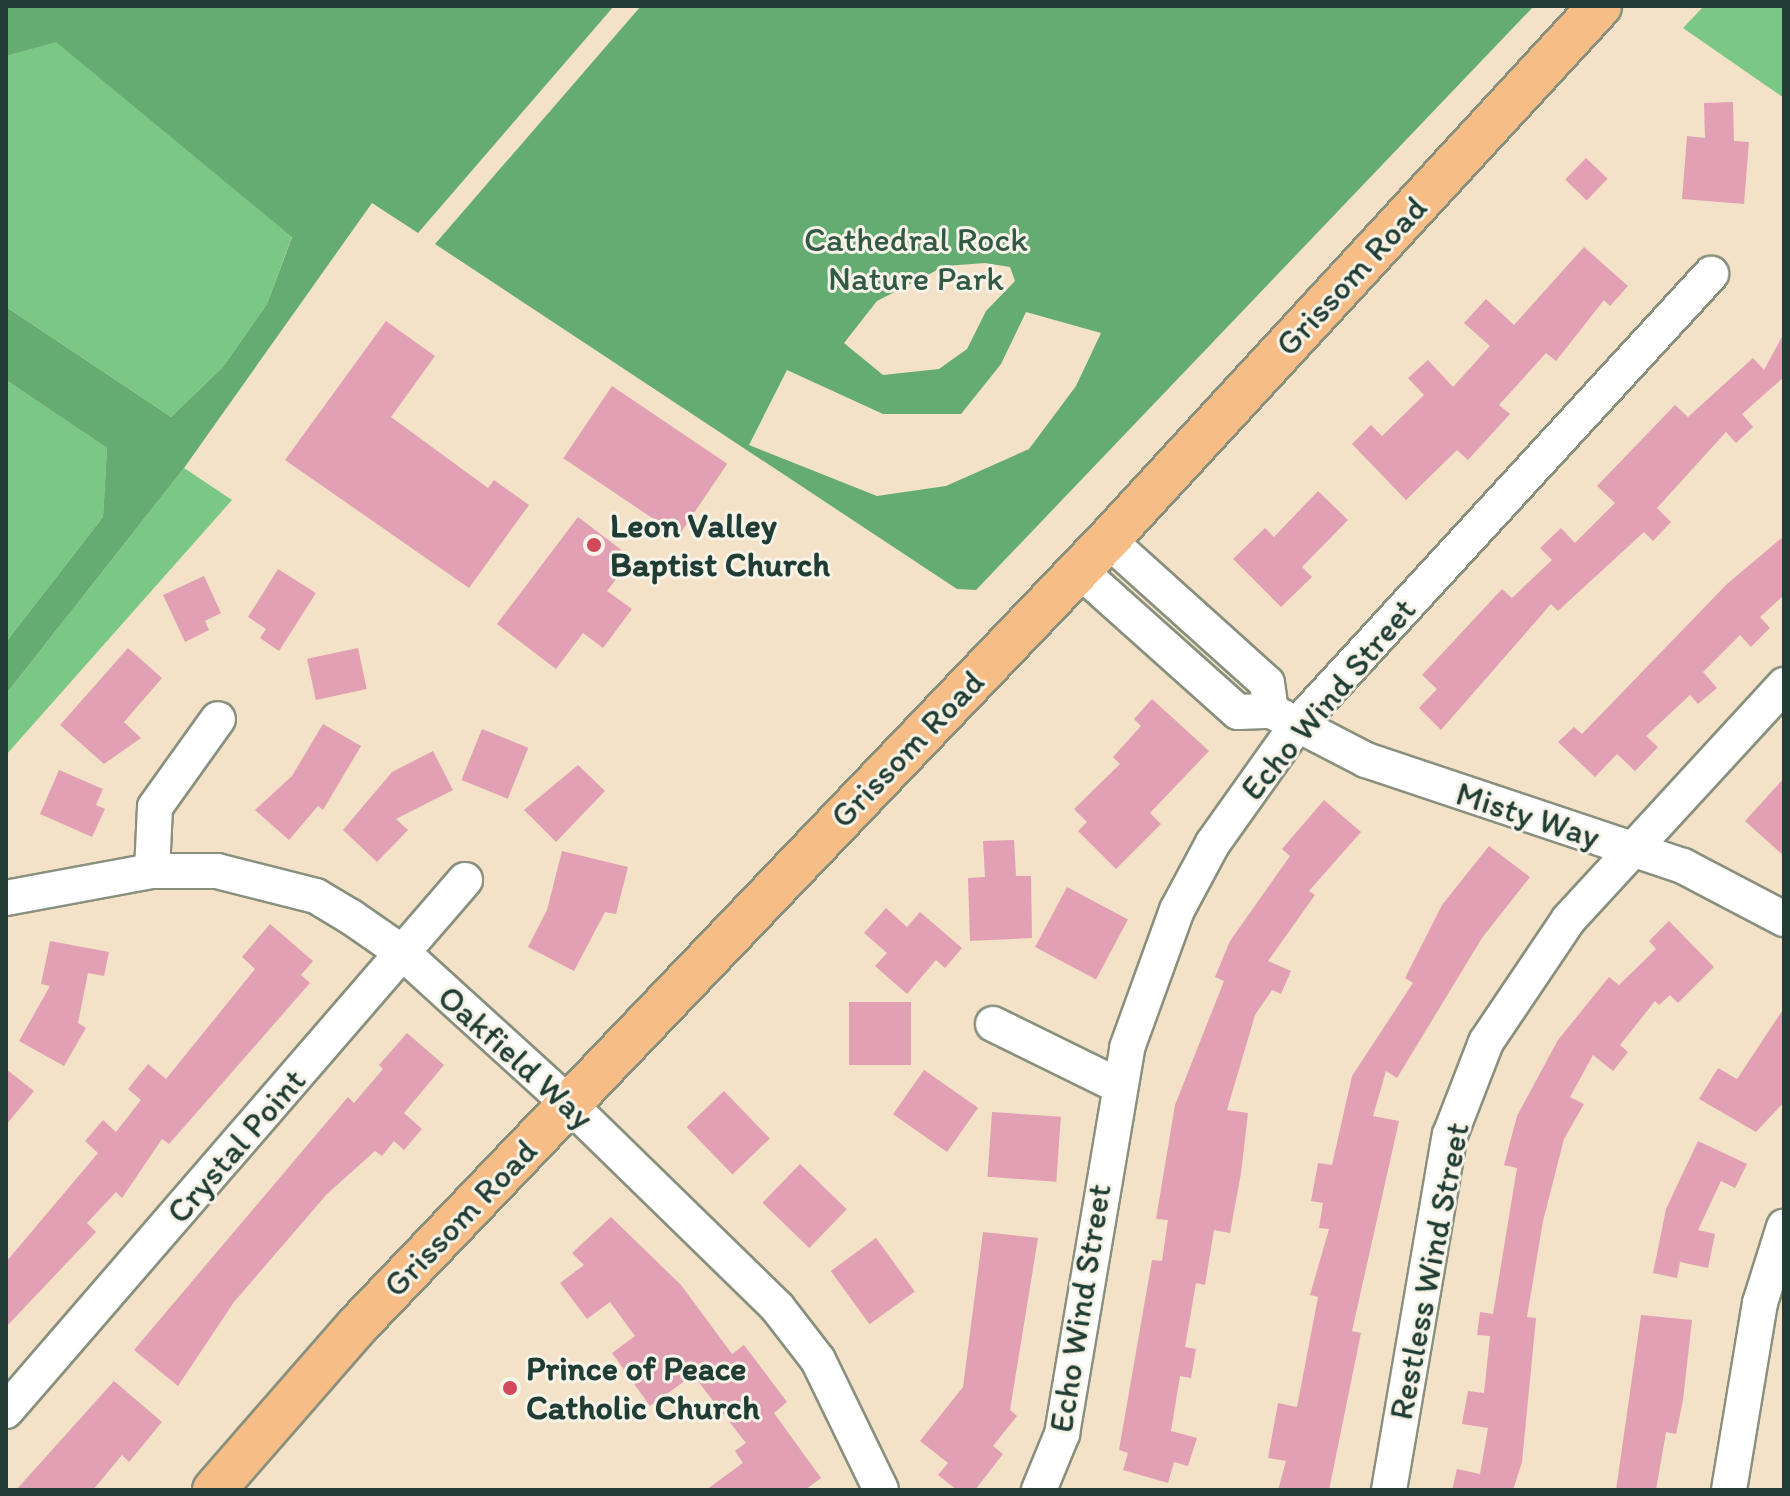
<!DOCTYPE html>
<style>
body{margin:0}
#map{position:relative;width:1790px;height:1496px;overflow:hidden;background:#f3e2c7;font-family:Itim,sans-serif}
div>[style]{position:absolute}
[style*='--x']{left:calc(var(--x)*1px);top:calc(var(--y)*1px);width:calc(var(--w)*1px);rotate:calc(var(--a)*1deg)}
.green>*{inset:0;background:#7bc785}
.forest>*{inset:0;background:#64ac72}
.building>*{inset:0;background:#e2a0b4;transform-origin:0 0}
.roads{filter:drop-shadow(2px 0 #89907e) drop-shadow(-2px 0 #89907e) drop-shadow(0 2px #89907e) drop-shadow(0 -2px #89907e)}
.minor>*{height:34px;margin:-17px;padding:0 17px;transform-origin:17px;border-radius:17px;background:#fff}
.major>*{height:42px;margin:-21px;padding:0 21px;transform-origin:21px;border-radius:21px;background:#f6be86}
.dots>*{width:22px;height:22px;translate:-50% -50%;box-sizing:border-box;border:4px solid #f7f3e8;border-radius:50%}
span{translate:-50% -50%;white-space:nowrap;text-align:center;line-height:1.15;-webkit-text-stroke:6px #f7f3e8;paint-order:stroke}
.park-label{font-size:34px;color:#315944}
.street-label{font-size:34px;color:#1f3d34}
.poi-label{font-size:34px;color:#1f3d34;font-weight:700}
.left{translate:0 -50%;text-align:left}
.frame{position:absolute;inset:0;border:8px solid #1f3d34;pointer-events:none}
</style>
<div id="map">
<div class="green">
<i style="clip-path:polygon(1704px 6px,1784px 6px,1784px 98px,1683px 28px)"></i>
<i style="clip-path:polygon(56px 41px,292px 236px,267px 304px,223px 367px,171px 417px,6px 307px,6px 56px)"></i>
<i style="clip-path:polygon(6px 380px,107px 448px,103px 517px,6px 642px)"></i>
<i style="clip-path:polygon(184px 468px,232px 500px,6px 755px,6px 694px)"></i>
</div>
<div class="forest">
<i style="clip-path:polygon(6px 6px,614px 6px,418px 233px,372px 203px,184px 468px,6px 694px,6px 642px,103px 517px,107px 448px,6px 380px,6px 307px,171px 417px,223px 367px,267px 304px,292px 237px,56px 42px,6px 56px)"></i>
<i style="clip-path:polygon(evenodd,641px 6px,1534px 6px,976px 590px,957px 589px,435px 244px,641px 6px,985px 263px,1010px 267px,1015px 281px,986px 311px,967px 349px,939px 369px,883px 375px,844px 343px,877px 301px,945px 266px,985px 263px,641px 6px,1026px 312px,1101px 333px,1076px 386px,1029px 449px,946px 486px,877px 496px,749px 445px,787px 370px,883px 414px,961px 414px,1001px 364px,1026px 312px)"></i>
</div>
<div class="building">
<i style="clip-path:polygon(1733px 102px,1734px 141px,1749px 142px,1744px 204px,1682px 199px,1687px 136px,1705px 138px,1704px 103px)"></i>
<i style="left:1586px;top:158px;width:30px;height:30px;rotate:44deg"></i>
<i style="clip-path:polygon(1584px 247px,1628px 286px,1610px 306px,1604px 300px,1556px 361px,1546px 353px,1499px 405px,1510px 414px,1468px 460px,1457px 450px,1406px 500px,1352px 444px,1371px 425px,1382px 436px,1424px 395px,1408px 378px,1428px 360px,1453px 387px,1490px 346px,1464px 323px,1486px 299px,1514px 325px)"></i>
<i style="clip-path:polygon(386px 321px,435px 356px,391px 417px,488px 488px,494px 480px,529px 505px,469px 588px,285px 460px)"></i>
<i style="clip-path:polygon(1784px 333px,1784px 377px,1742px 414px,1753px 427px,1736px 443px,1726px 432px,1657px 508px,1671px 522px,1653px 541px,1644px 532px,1558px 611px,1551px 604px,1441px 730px,1419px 708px,1437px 689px,1422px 675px,1502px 589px,1512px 598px,1552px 560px,1540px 548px,1561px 528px,1575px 543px,1615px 503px,1597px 486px,1675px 405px,1688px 417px,1753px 358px,1764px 370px)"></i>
<i style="left:612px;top:386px;width:139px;height:87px;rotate:34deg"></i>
<i style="clip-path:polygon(1318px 491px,1348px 520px,1302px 567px,1312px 577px,1281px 607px,1233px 559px,1265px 528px,1274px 537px)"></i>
<i style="clip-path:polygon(578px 517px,632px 558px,607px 591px,632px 609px,603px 648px,583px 633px,556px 669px,497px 624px)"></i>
<i style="clip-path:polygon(1784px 536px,1784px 595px,1760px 617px,1770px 628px,1751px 647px,1740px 635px,1703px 672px,1717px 688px,1698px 704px,1690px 695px,1646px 736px,1658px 747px,1635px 771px,1617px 754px,1595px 777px,1558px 742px,1574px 727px,1582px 734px,1727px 584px)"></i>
<i style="clip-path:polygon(278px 569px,316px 593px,279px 651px,260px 638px,266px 629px,248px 617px)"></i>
<i style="clip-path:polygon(204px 576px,221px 613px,205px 621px,209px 630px,185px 642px,163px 595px)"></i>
<i style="clip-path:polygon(128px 648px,162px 678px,124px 722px,141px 738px,104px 764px,60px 725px)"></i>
<i style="left:358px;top:648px;width:42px;height:52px;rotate:78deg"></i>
<i style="clip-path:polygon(1152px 699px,1209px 751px,1150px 813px,1161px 824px,1116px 869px,1078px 831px,1087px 822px,1074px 809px,1120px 764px,1113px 757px,1141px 726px,1134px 719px)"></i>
<i style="clip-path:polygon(323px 724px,361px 746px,323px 810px,318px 806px,289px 840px,255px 810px,292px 776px)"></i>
<i style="left:482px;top:729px;width:50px;height:55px;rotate:22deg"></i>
<i style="clip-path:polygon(433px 751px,453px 790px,396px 819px,408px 830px,377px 862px,343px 830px,392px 772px)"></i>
<i style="clip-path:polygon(578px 765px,605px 791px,556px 842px,524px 810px)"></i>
<i style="clip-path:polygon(59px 770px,103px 789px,96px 805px,105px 809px,92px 837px,40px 814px)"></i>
<i style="clip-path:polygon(1784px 778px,1784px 856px,1745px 821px)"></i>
<i style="clip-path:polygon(1324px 800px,1361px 832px,1309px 891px,1315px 895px,1268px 961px,1291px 971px,1281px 994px,1272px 990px,1255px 1015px,1227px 1110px,1248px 1113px,1241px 1173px,1230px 1233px,1214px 1230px,1205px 1285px,1196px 1283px,1185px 1347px,1196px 1349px,1191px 1378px,1180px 1376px,1171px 1431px,1197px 1438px,1188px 1466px,1174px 1462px,1168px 1483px,1123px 1470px,1128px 1453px,1119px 1450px,1152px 1260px,1162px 1261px,1168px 1220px,1156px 1219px,1175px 1105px,1224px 981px,1215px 977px,1230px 941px,1290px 856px,1282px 849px)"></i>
<i style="clip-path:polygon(1014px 840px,1016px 876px,1031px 876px,1032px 938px,970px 941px,968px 878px,985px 877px,983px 841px)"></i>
<i style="clip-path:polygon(1489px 846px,1530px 877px,1482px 938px,1397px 1078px,1386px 1071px,1373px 1116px,1399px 1121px,1352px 1331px,1361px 1333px,1329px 1490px,1278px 1490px,1286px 1461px,1268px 1458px,1278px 1403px,1297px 1407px,1318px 1297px,1310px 1295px,1329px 1229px,1319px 1228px,1323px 1203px,1311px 1201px,1318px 1163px,1332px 1165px,1352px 1076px,1413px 983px,1405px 978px,1442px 905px)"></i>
<i style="clip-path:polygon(562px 851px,628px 867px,616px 914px,605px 912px,574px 971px,528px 947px,547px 910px)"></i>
<i style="left:1067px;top:887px;width:69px;height:68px;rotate:28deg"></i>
<i style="clip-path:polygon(886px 908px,907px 927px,920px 912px,962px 948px,945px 968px,936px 960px,907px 994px,875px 966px,887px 953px,864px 933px)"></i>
<i style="clip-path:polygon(1669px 921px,1714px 967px,1678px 1003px,1670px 995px,1659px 1005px,1655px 1001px,1620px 1045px,1628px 1052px,1613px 1071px,1593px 1055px,1570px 1097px,1584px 1104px,1564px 1139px,1543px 1221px,1527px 1317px,1536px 1318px,1522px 1462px,1513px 1490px,1452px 1490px,1457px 1469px,1480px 1474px,1488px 1428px,1462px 1424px,1468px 1391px,1484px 1393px,1490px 1336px,1477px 1335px,1480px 1312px,1493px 1314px,1517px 1168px,1504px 1165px,1517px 1116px,1558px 1040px,1609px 977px,1619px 985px,1656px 949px,1649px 941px)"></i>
<i style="clip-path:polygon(270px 924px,313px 961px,301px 975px,310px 983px,169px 1144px,162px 1139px,122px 1198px,116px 1192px,87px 1223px,96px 1232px,6px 1327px,6px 1262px,98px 1153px,85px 1141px,103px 1120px,116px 1132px,141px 1100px,128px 1089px,148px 1064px,166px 1079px,255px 969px,242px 957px)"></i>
<i style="clip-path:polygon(50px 941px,109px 952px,104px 976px,88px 973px,78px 1023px,86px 1028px,64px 1066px,19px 1041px,50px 986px,41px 984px)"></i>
<i style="left:849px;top:1002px;width:62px;height:63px"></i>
<i style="clip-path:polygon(1784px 1008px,1784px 1102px,1756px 1132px,1699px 1099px,1718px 1068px,1737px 1079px)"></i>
<i style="clip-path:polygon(407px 1033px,444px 1065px,404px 1113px,422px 1129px,404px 1150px,394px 1141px,382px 1156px,375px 1151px,327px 1194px,234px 1302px,178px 1386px,134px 1350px,348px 1097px,354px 1103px,383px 1069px,379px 1065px)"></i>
<i style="clip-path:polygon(6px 1069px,34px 1091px,6px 1125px)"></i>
<i style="left:924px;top:1070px;width:66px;height:54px;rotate:35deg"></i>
<i style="left:724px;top:1091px;width:66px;height:52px;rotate:46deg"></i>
<i style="left:992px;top:1112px;width:69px;height:65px;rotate:4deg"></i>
<i style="clip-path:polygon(1698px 1141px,1747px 1164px,1735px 1188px,1721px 1181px,1698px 1230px,1715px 1234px,1708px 1268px,1680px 1262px,1677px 1278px,1653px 1273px,1666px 1209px)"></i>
<i style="left:800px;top:1164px;width:65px;height:54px;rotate:44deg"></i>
<i style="clip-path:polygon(611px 1217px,681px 1285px,732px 1354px,744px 1345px,787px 1402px,774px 1413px,821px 1478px,805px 1490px,706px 1490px,743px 1463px,735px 1451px,746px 1443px,693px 1375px,650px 1406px,612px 1353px,635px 1336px,610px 1302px,587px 1319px,560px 1283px,584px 1265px,572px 1253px)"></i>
<i style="clip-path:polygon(983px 1232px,1038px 1238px,1010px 1410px,1017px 1416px,993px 1446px,1003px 1454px,975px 1490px,957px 1490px,938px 1475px,948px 1463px,920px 1441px,963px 1387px)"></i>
<i style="left:876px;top:1238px;width:66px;height:56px;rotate:54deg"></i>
<i style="clip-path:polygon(1641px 1315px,1692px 1320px,1683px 1400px,1676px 1434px,1666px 1432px,1656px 1490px,1616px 1490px)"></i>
<i style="clip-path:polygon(114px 1381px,162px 1422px,129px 1462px,122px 1455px,93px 1490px,16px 1490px)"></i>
</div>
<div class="roads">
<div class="minor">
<i style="--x:1108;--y:540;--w:214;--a:42"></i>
<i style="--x:1267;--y:683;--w:28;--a:82"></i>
<i style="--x:1079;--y:570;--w:213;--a:41.8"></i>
<i style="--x:1238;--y:712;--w:33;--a:-2"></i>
<i style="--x:1271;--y:711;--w:107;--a:27.3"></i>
<i style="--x:1366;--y:760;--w:334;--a:18.5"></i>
<i style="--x:1683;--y:866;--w:114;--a:27.7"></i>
<i style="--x:152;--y:871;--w:64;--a:-87.3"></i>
<i style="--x:155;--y:807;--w:108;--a:-54.4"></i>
<i style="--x:6;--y:898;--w:148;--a:-10.5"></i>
<i style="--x:152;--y:871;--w:65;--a:0"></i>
<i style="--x:217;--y:871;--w:102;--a:14.2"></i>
<i style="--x:316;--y:896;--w:41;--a:31"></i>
<i style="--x:351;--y:917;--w:63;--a:34.7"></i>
<i style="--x:403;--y:953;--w:224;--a:42.3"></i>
<i style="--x:569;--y:1104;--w:291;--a:44.3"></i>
<i style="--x:777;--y:1307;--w:67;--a:52.3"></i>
<i style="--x:818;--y:1360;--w:144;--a:64.1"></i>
<i style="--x:993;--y:1024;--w:140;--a:26.2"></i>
<i style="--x:6;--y:1411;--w:702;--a:-49.16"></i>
<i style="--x:1039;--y:1490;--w:61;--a:-67.7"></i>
<i style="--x:1062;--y:1434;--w:391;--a:-80.4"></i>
<i style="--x:1127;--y:1048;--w:147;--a:-70.1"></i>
<i style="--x:1177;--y:910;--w:76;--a:-61.8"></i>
<i style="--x:1213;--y:843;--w:143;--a:-54.6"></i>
<i style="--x:1296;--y:726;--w:614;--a:-47.44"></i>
<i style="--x:1389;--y:1490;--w:360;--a:-80.3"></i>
<i style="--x:1450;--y:1135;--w:100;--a:-68.8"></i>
<i style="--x:1486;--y:1042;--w:148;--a:-56"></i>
<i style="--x:1569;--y:919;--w:318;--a:-47.4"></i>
<i style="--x:1729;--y:1490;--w:190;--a:-80.6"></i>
<i style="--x:1760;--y:1303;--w:80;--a:-72.5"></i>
</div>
<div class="major">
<i style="--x:214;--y:1490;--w:219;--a:-48.9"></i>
<i style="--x:358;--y:1325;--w:1086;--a:-46.31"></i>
<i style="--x:1108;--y:540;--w:726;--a:-47.34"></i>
</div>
</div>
<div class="dots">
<i style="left:594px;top:545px;background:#d1495b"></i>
<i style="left:510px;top:1388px;background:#d1495b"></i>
</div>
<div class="park-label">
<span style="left:916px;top:259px">Cathedral Rock<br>Nature Park</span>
</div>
<div class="street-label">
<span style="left:1351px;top:276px;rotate:-47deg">Grissom Road</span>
<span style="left:1328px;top:699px;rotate:-50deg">Echo Wind Street</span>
<span style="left:907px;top:749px;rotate:-46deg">Grissom Road</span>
<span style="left:1528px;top:815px;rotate:18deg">Misty Way</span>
<span style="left:516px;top:1057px;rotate:42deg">Oakfield Way</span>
<span style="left:236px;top:1146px;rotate:-49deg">Crystal Point</span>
<span style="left:460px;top:1218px;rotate:-46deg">Grissom Road</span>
<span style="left:1429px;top:1271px;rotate:-79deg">Restless Wind Street</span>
<span style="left:1080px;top:1308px;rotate:-81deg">Echo Wind Street</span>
</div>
<div class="poi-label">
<span class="left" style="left:610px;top:545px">Leon Valley<br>Baptist Church</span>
<span class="left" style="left:526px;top:1388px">Prince of Peace<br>Catholic Church</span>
</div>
<div class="frame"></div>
</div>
